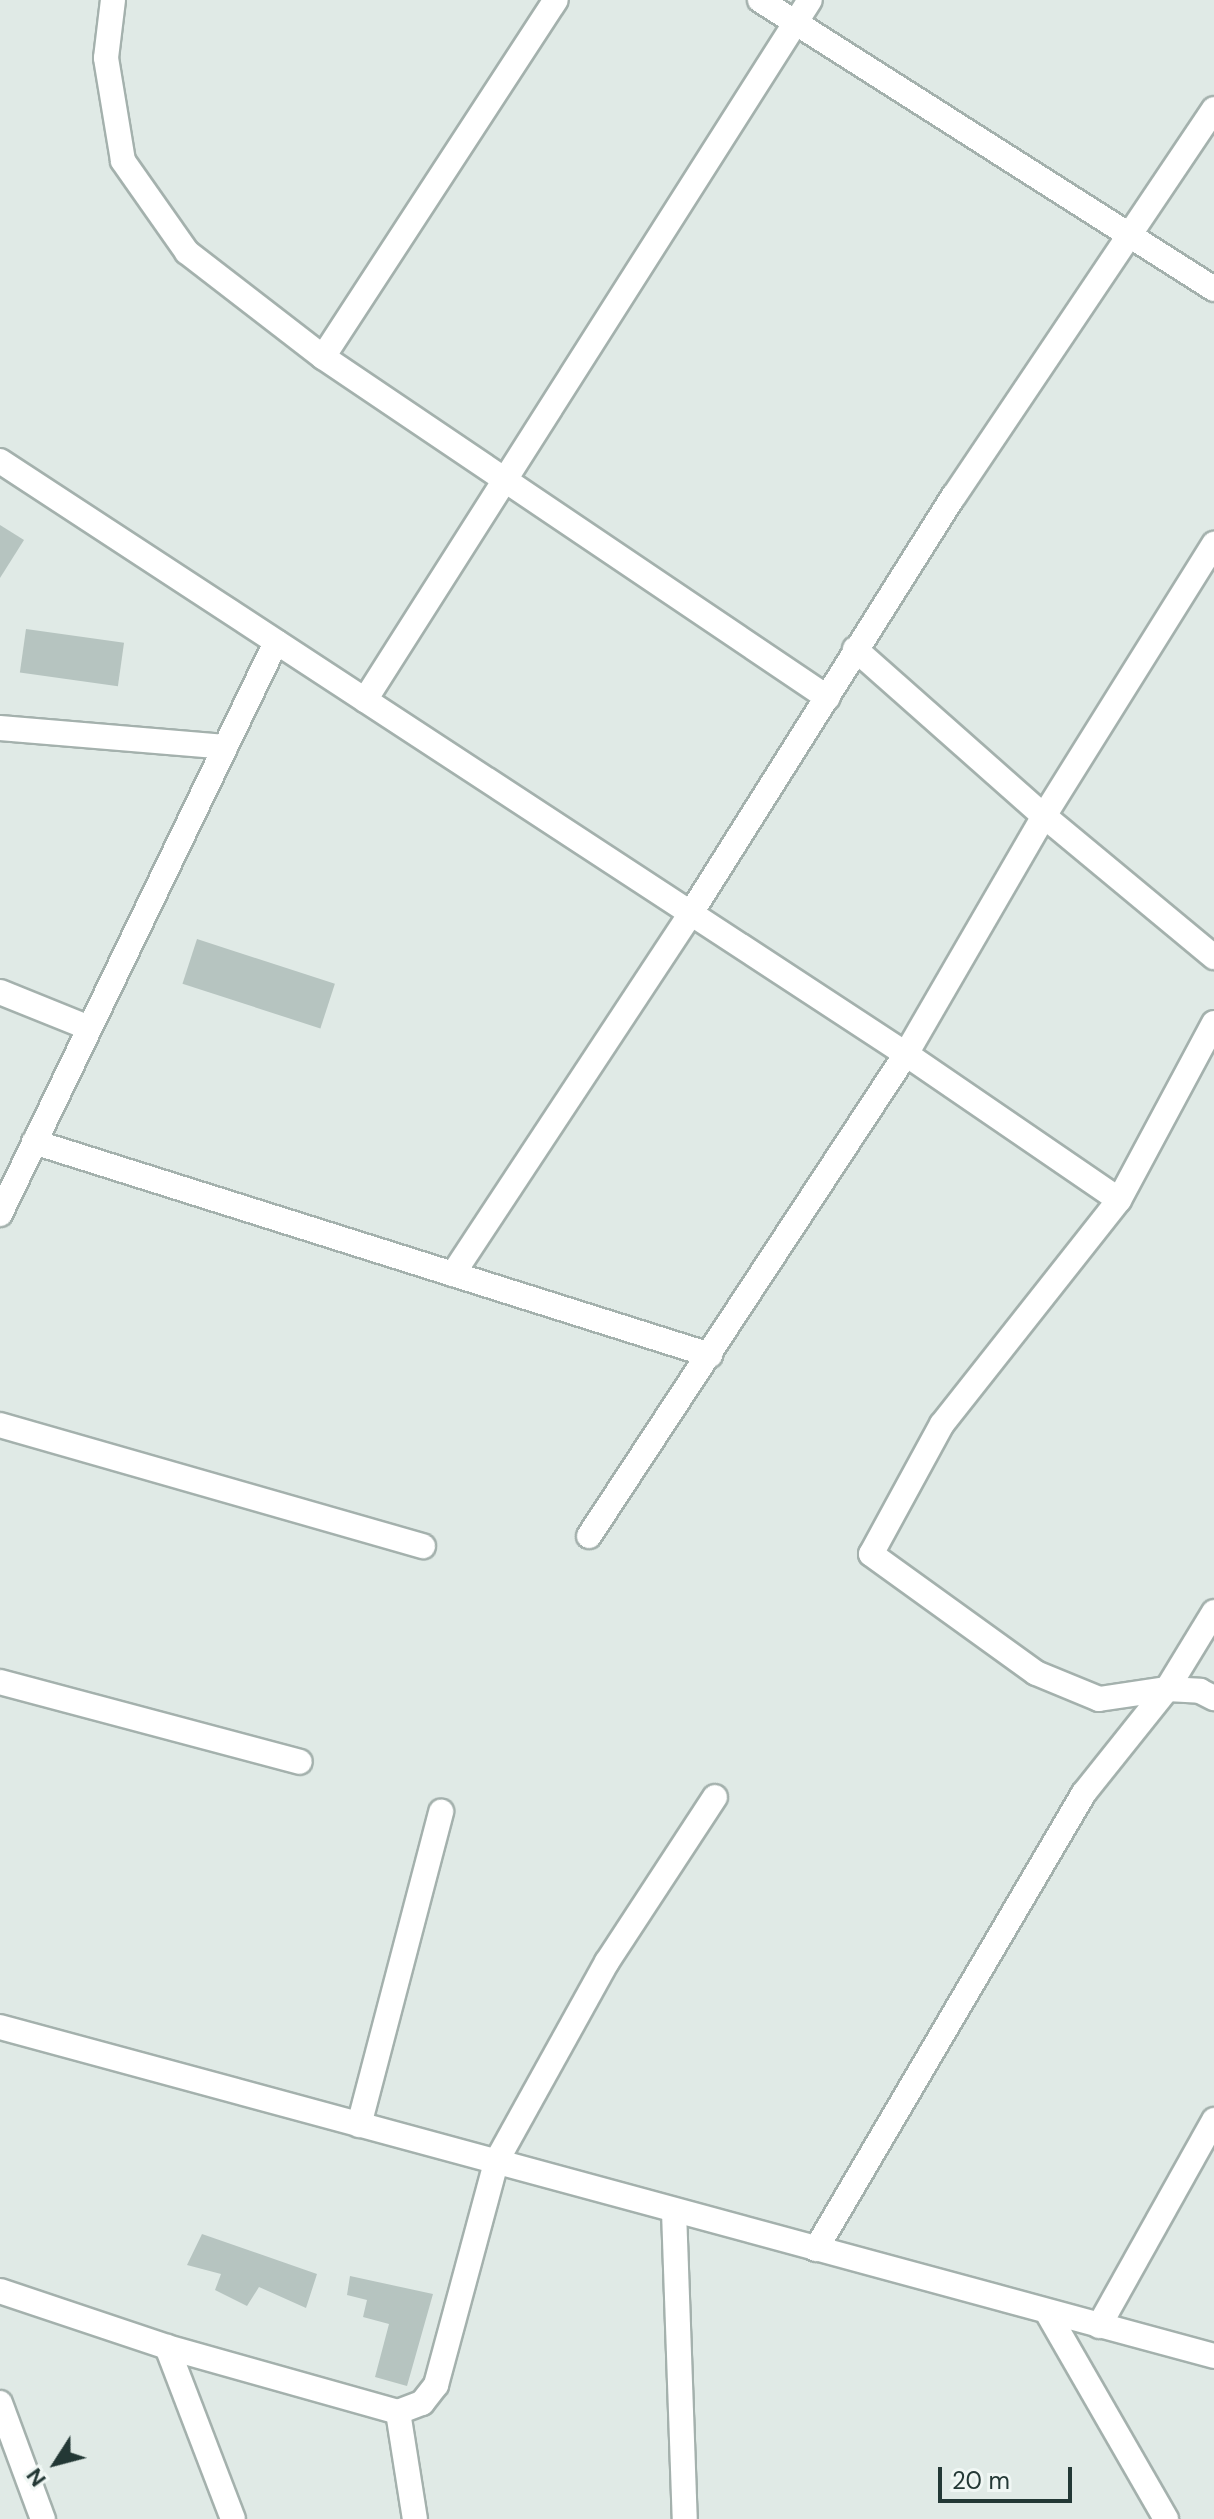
<!DOCTYPE html>
<style>
body{margin:0}
#map{position:relative;width:1214px;height:2519px;overflow:hidden;background:#e0eae6;font-family:"DM Sans",sans-serif}
div>[style]{position:absolute}
[style*='--x']{left:calc(var(--x)*1px);top:calc(var(--y)*1px);width:calc(var(--w)*1px);rotate:calc(var(--a)*1deg)}
.building>*{inset:0;background:#b6c4c0;transform-origin:0 0}
.roads{filter:drop-shadow(2px 0 #a4b1ad) drop-shadow(-2px 0 #a4b1ad) drop-shadow(0 2px #a4b1ad) drop-shadow(0 -2px #a4b1ad)}
.street>*{height:24px;margin:-12px;padding:0 12px;transform-origin:12px;border-radius:12px;background:#fff}
span{translate:-50% -50%;white-space:nowrap;text-align:center;line-height:1.15;-webkit-text-stroke:7px #f0f7f4;paint-order:stroke}
.north{position:absolute;left:16px;top:2423px;width:80px;height:80px;-webkit-text-stroke:6px #f0f7f4;paint-order:stroke;rotate:234deg;font-size:22px;font-weight:700;line-height:32px;text-align:center;color:#233835}
.north::after{content:'';display:block;margin:auto;width:28px;height:36px;background:#233835;clip-path:polygon(50% 0,100% 100%,50% 72%,0 100%)}
.scale{position:absolute;left:938px;top:2467px;width:134px;height:36px;box-sizing:border-box;border:4px solid #233835;border-top:0;padding-left:10px;font-size:24px;line-height:28px;white-space:nowrap;color:#233835;-webkit-text-stroke:6px #f0f7f4;paint-order:stroke}
</style>
<div id="map">
<div class="building">
<i style="clip-path:polygon(0 525px,24px 540px,0 578px)"></i>
<i style="left:26px;top:629px;width:99px;height:44px;rotate:8deg"></i>
<i style="left:197px;top:939px;width:145px;height:47px;rotate:18deg"></i>
<i style="clip-path:polygon(202px 2234px,317px 2274px,306px 2308px,259px 2287px,247px 2306px,215px 2290px,221px 2274px,187px 2265px)"></i>
<i style="clip-path:polygon(350px 2276px,433px 2294px,407px 2386px,375px 2377px,389px 2324px,363px 2317px,367px 2300px,347px 2295px)"></i>
</div>
<div class="roads">
<div class="street">
<i style="--x:113;--y:0;--w:58;--a:96.9"></i>
<i style="--x:106;--y:58;--w:104;--a:80.6"></i>
<i style="--x:123;--y:161;--w:111;--a:54.9"></i>
<i style="--x:187;--y:252;--w:172;--a:37.7"></i>
<i style="--x:323;--y:357;--w:609;--a:34.03"></i>
<i style="--x:760;--y:0;--w:538;--a:32.48"></i>
<i style="--x:323;--y:357;--w:426;--a:-56.9"></i>
<i style="--x:0;--y:461;--w:1083;--a:33.21"></i>
<i style="--x:906;--y:1054;--w:258;--a:34.4"></i>
<i style="--x:855;--y:649;--w:252;--a:41.5"></i>
<i style="--x:1044;--y:816;--w:221;--a:39.7"></i>
<i style="--x:365;--y:700;--w:829;--a:-57.56"></i>
<i style="--x:0;--y:728;--w:226;--a:4.8"></i>
<i style="--x:0;--y:992;--w:96;--a:22"></i>
<i style="--x:1214;--y:1023;--w:201;--a:118.2"></i>
<i style="--x:1119;--y:1200;--w:285;--a:128.3"></i>
<i style="--x:942;--y:1424;--w:148;--a:118.6"></i>
<i style="--x:871;--y:1554;--w:203;--a:35.8"></i>
<i style="--x:1036;--y:1673;--w:68;--a:22.4"></i>
<i style="--x:1099;--y:1699;--w:69;--a:-8.4"></i>
<i style="--x:1167;--y:1689;--w:33;--a:3"></i>
<i style="--x:1200;--y:1691;--w:16;--a:27"></i>
<i style="--x:34;--y:1142;--w:709;--a:17.49"></i>
<i style="--x:0;--y:1214;--w:635;--a:-64.24"></i>
<i style="--x:453;--y:1274;--w:432;--a:-56.6"></i>
<i style="--x:691;--y:913;--w:493;--a:-57.8"></i>
<i style="--x:954;--y:496;--w:466;--a:-56.1"></i>
<i style="--x:0;--y:1425;--w:440;--a:16"></i>
<i style="--x:589;--y:1536;--w:577;--a:-56.67"></i>
<i style="--x:906;--y:1054;--w:275;--a:-59.9"></i>
<i style="--x:1044;--y:816;--w:321;--a:-58"></i>
<i style="--x:0;--y:1682;--w:310;--a:14.9"></i>
<i style="--x:0;--y:2027;--w:1258;--a:15.16"></i>
<i style="--x:359;--y:2125;--w:324;--a:-75.3"></i>
<i style="--x:674;--y:2211;--w:308;--a:88"></i>
<i style="--x:816;--y:2249;--w:529;--a:-59.56"></i>
<i style="--x:1084;--y:1793;--w:133;--a:-51.4"></i>
<i style="--x:1167;--y:1689;--w:90;--a:-58.6"></i>
<i style="--x:0;--y:2291;--w:176;--a:18.5"></i>
<i style="--x:167;--y:2347;--w:240;--a:15.7"></i>
<i style="--x:398;--y:2412;--w:26;--a:-21"></i>
<i style="--x:422;--y:2403;--w:23;--a:-52"></i>
<i style="--x:436;--y:2385;--w:231;--a:-74.9"></i>
<i style="--x:496;--y:2162;--w:229;--a:-61"></i>
<i style="--x:607;--y:1962;--w:197;--a:-56.8"></i>
<i style="--x:1047;--y:2312;--w:239;--a:60.1"></i>
<i style="--x:1099;--y:2326;--w:236;--a:-60.8"></i>
<i style="--x:167;--y:2347;--w:184;--a:69"></i>
<i style="--x:0;--y:2403;--w:124;--a:69.7"></i>
<i style="--x:398;--y:2412;--w:108;--a:81"></i>
</div>
</div>
<div class="north">N</div>
<div class="scale">20 m</div>
</div>
